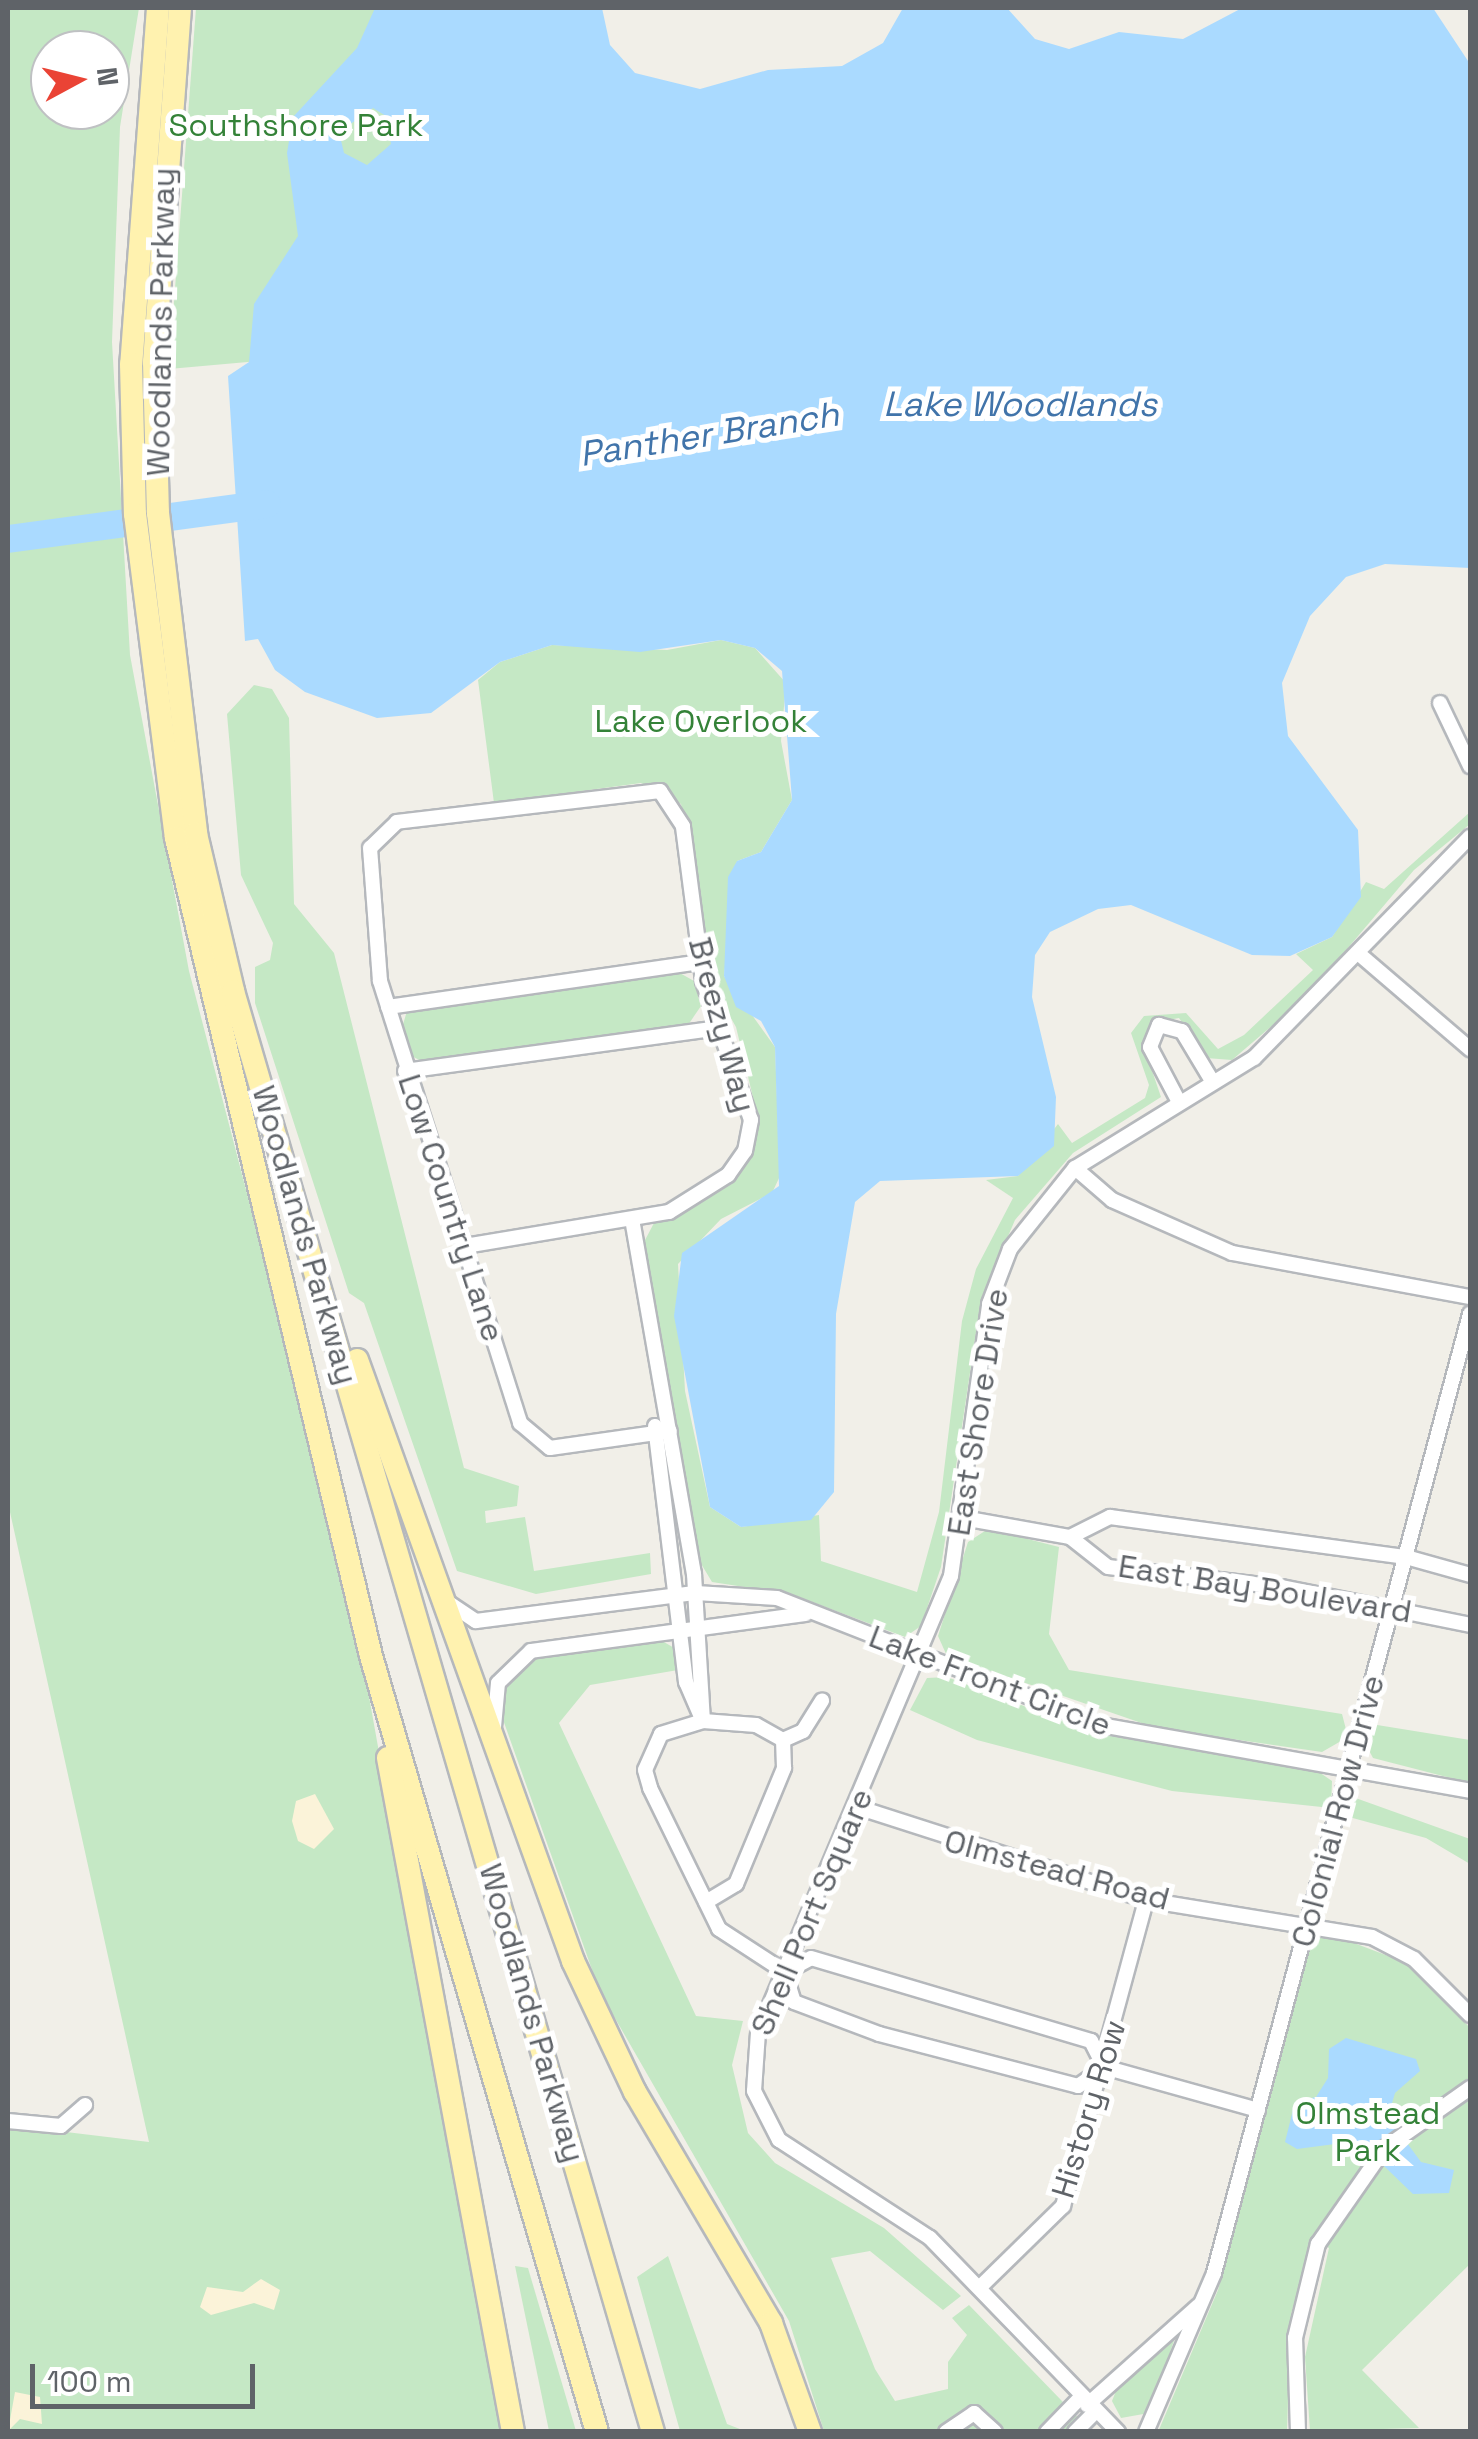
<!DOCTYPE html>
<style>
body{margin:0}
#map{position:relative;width:1478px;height:2439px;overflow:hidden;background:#f1efe8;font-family:"Space Grotesk",sans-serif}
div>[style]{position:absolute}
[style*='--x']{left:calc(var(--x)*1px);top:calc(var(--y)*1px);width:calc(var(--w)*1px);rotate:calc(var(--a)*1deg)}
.green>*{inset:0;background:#c5e8c5}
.sand>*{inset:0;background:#fbf3d9}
.water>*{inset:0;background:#aadaff}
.river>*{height:28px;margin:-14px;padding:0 14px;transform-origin:14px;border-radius:14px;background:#aadaff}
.roads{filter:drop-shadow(2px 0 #b5b8bc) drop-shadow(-2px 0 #b5b8bc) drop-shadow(0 2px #b5b8bc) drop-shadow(0 -2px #b5b8bc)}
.street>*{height:14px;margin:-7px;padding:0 7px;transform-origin:7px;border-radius:7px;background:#fff}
.primary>*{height:22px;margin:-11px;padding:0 11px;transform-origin:11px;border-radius:11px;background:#fff2af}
span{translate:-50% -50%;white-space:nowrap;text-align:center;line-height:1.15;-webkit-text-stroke:10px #fff;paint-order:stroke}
.park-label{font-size:32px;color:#348238}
.street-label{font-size:32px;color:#5f6368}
.water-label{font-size:35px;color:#4174aa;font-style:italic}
.frame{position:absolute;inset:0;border:10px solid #5f6368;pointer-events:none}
.north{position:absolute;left:30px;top:30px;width:100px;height:100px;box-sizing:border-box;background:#fff;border:2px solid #bfc1c3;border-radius:50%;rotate:83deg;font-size:28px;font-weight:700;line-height:40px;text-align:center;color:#5f6368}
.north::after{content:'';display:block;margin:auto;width:35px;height:45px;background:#ea4335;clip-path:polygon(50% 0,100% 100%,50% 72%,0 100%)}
.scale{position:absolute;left:30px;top:2364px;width:225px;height:45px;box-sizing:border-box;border:5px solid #5f6368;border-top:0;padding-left:12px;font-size:30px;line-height:35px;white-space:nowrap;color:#5f6368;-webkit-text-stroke:8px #fff;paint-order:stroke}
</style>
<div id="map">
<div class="green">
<i style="clip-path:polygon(evenodd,8px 8px,139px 8px,120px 127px,112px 342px,130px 655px,189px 971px,349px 1585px,501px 2432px,8px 2432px,8px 2125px,149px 2142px,8px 1503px,8px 8px,50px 50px,110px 50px,110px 110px,50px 110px,50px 50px)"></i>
<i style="clip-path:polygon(196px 8px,454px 8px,339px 354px,169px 369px)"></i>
<i style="clip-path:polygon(721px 640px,755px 648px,786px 683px,781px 741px,792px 800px,761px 852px,737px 861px,724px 976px,775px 1047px,780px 1176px,772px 1193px,721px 1219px,678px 1264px,685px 1391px,710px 1507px,741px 1527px,819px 1515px,821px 1561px,917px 1592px,939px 1512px,962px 1321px,976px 1269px,1013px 1198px,986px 1180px,1018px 1176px,1058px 1124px,1072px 1143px,1145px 1098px,1149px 1085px,1131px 1033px,1144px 1016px,1186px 1013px,1218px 1049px,1244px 1035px,1313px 970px,1296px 954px,1332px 937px,1366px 882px,1384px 889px,1470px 812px,1470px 824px,1414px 870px,1308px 995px,1232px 1060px,1206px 1058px,1179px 1018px,1151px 1023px,1145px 1050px,1161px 1097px,1073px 1153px,1015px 1220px,981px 1299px,941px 1567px,921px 1626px,905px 1637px,791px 1594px,712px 1582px,691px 1547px,644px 1242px,654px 1223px,746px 1166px,759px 1122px,736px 1027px,715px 990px,681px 804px,641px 783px,494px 803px,478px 680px,500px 662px,552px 645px,667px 650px)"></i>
<i style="clip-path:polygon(254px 685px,272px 689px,289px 718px,294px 904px,334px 953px,464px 1468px,519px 1486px,517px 1506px,485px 1511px,486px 1523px,525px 1517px,534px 1571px,650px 1553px,651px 1574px,536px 1594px,457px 1571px,364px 1303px,349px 1293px,255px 1003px,255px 967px,270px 960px,273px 943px,241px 875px,227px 714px)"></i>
<i style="clip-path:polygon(678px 972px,694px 981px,701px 1006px,688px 1025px,421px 1061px,408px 1054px,401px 1031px,407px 1011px)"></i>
<i style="clip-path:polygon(988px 1529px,1059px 1547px,1049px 1634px,1069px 1670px,1342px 1714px,1348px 1737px,1322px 1752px,1156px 1728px,947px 1656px,938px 1636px,968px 1542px)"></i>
<i style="clip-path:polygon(657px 1638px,676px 1649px,678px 1670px,590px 1685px,559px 1723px,696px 2016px,743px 2021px,732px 2065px,748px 2133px,775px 2163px,884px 2228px,961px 2296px,943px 2310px,870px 2251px,831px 2258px,875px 2369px,895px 2401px,948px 2389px,948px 2362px,967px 2335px,952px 2318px,969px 2305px,1091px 2431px,824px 2431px,789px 2321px,600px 1992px,501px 1714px,508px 1681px,536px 1656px)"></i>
<i style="clip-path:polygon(947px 1677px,1098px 1734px,1316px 1770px,1332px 1781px,1331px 1808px,1172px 1791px,977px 1740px,910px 1710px,927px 1678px)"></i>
<i style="clip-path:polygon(1371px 1724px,1470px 1740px,1470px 1783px,1373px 1758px,1363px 1739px)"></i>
<i style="clip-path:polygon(1350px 1796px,1470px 1839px,1470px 1864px,1426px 1838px,1349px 1817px)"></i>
<i style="clip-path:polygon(1325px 1932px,1412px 1965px,1470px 2028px,1470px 2264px,1362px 2370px,1419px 2428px,1310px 2431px,1305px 2357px,1329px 2248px,1313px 2240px,1291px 2314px,1287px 2431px,1158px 2432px,1218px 2290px,1308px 1947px)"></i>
<i style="clip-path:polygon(668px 2256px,727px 2424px,745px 2431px,680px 2431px,637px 2277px)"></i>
<i style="clip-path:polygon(515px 2266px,528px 2268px,576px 2431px,549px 2431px)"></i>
<i style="clip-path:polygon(1177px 2332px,1149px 2413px,1121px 2418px,1112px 2401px,1118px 2386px)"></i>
</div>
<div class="sand">
<i style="clip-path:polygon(315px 1794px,334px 1829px,314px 1849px,298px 1841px,292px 1821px,296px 1801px)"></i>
<i style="clip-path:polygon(261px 2279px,280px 2290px,274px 2310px,254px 2303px,211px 2315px,200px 2307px,207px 2287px,243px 2292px)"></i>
<i style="clip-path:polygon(15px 2392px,40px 2397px,42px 2424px,20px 2419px,8px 2431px)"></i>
</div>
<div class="water">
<i style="clip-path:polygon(evenodd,375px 8px,602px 8px,610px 45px,635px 73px,700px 89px,768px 70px,842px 66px,883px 43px,903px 8px,1007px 8px,1035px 39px,1069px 49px,1119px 32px,1183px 39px,1242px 8px,1433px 8px,1470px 64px,1470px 568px,1385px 564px,1346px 577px,1310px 616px,1282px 683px,1288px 736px,1358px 830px,1361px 897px,1332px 937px,1290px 956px,1252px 955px,1131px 905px,1098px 909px,1050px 932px,1035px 955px,1032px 997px,1056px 1097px,1054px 1146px,1018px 1176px,880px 1181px,855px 1202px,836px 1314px,834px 1492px,811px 1520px,741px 1527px,710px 1507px,674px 1316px,682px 1253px,779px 1186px,775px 1047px,761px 1021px,736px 1007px,724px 976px,728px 877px,737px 861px,761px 852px,792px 800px,782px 671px,755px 648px,721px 640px,640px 652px,552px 645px,500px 662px,431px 713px,377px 718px,305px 692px,275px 670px,258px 639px,245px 641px,228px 376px,249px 362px,254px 304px,298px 236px,287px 153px,293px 117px,357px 48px,375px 8px,373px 108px,386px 116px,391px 144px,367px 165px,344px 153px,339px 132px,373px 108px)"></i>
<i style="clip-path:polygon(1346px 2038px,1416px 2059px,1420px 2071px,1395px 2093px,1388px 2117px,1421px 2162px,1454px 2170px,1449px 2193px,1413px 2194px,1358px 2141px,1297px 2149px,1285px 2142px,1295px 2102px,1316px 2097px,1328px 2078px,1329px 2049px)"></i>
</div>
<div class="river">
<i style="--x:8;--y:539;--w:261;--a:-7.7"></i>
</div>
<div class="roads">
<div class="street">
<i style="--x:1440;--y:703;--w:70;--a:64.5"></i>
<i style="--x:1358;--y:953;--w:148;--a:40.6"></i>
<i style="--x:388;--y:1007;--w:315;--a:-8.2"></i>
<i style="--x:405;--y:1071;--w:317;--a:-7.8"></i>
<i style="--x:1179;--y:1102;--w:62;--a:-117.8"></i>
<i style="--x:1150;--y:1047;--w:24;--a:-68"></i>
<i style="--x:1159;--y:1025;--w:24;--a:15"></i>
<i style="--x:1182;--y:1031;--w:58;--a:59"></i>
<i style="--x:1075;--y:1168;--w:49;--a:40.9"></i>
<i style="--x:1112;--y:1200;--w:131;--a:23.8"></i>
<i style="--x:1232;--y:1253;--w:242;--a:10.5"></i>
<i style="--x:632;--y:1219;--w:360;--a:80.1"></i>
<i style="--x:694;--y:1574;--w:147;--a:86.5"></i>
<i style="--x:465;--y:1246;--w:207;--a:-9.5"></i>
<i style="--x:669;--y:1212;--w:70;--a:-32.1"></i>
<i style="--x:728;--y:1175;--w:29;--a:-55"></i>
<i style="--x:745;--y:1151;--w:32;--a:-79"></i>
<i style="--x:751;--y:1120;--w:147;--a:-109.1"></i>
<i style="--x:703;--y:981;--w:156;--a:-97.4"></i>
<i style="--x:683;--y:826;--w:42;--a:-123.3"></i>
<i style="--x:660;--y:791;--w:265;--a:173.3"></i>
<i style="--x:397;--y:822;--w:37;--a:136"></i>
<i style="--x:370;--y:848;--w:133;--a:85.7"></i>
<i style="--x:380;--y:981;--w:464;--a:72.4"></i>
<i style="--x:520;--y:1423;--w:39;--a:40"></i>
<i style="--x:550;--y:1448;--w:121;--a:-8.1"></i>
<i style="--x:655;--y:1426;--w:258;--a:83.1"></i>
<i style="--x:686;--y:1682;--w:40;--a:66.6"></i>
<i style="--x:963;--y:1518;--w:109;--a:10.1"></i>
<i style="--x:1070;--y:1537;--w:48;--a:38.3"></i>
<i style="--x:1108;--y:1567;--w:175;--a:6.6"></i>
<i style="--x:1282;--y:1587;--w:192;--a:11.4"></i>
<i style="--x:1070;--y:1537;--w:45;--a:-26.6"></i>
<i style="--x:1110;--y:1517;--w:299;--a:7.7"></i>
<i style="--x:1406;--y:1557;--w:66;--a:15.7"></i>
<i style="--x:446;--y:1601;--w:36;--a:34"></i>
<i style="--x:476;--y:1621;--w:222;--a:-7.3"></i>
<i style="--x:696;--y:1593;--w:81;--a:3.5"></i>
<i style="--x:777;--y:1598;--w:348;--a:21.4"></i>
<i style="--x:1101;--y:1725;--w:375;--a:10.1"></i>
<i style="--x:494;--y:1727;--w:44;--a:-84.8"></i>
<i style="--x:498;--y:1683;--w:46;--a:-44.1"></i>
<i style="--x:531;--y:1651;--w:277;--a:-7.7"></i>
<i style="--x:783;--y:1740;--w:22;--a:-24"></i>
<i style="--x:803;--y:1731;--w:36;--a:-58"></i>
<i style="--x:857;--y:1807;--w:304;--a:17.8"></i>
<i style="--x:1146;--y:1900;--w:229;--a:9.3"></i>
<i style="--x:1372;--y:1937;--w:47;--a:27.6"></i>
<i style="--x:1414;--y:1959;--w:79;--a:45"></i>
<i style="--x:706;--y:1902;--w:35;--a:-31"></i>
<i style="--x:736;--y:1884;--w:126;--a:-67.5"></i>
<i style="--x:784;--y:1768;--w:28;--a:-92"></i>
<i style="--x:783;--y:1740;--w:31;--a:-151"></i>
<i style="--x:756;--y:1725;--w:53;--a:-175.7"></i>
<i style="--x:703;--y:1721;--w:44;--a:162.8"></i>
<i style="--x:661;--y:1734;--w:39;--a:114"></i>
<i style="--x:645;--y:1770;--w:19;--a:74"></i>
<i style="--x:650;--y:1788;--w:157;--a:63.9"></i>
<i style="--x:719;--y:1929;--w:79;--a:33.1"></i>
<i style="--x:787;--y:1971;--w:27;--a:-28"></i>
<i style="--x:811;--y:1958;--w:292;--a:16.5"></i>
<i style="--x:1091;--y:2041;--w:29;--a:63"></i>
<i style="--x:1104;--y:2067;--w:160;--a:15.6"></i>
<i style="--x:785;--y:1973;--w:30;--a:73"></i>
<i style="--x:794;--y:2002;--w:91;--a:20.6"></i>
<i style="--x:879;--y:2034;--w:206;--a:14.6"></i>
<i style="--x:1078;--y:2086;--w:32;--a:-35"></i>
<i style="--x:8;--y:2121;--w:53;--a:5.4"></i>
<i style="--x:61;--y:2126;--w:32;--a:-41"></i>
<i style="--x:980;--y:2287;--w:116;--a:-44.3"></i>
<i style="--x:1063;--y:2206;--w:317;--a:-74.8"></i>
<i style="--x:1087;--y:2405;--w:149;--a:-41.7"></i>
<i style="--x:946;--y:2432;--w:34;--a:-34"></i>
<i style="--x:974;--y:2413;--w:28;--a:42"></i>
<i style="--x:1047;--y:2432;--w:47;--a:-45.9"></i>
<i style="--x:1075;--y:2432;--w:28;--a:-45"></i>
<i style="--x:1118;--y:2432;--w:270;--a:-134.1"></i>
<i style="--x:930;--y:2238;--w:180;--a:-147"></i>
<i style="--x:779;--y:2140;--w:55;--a:-117"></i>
<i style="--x:754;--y:2091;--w:58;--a:-86.1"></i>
<i style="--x:758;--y:2033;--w:496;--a:-67.1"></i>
<i style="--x:951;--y:1576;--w:275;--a:-82"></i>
<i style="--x:989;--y:1304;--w:59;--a:-69.1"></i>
<i style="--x:1010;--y:1249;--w:104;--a:-51.3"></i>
<i style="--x:1075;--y:1168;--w:210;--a:-31.6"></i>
<i style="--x:1254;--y:1058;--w:309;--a:-45.7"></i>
<i style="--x:1146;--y:2432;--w:173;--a:-66.8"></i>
<i style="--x:1214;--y:2273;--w:993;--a:-75.05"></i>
<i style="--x:1298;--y:2432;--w:94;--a:-91.8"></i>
<i style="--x:1295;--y:2338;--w:97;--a:-76.3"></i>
<i style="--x:1318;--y:2244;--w:117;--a:-55.1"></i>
<i style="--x:1385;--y:2148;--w:104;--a:-35.2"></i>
</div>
<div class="primary">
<i style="--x:158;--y:8;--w:357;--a:94.3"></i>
<i style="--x:131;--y:364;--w:150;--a:88.5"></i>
<i style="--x:135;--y:514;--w:327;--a:82.8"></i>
<i style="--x:176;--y:838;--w:841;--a:76.59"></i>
<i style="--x:371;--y:1656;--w:808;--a:73.76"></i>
<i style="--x:180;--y:8;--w:355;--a:94.2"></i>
<i style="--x:154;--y:362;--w:151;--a:88.5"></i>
<i style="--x:158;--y:513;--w:323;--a:83.2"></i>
<i style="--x:196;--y:834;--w:161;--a:76.7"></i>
<i style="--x:233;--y:991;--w:1501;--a:73.75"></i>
<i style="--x:357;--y:1360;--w:639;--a:70.23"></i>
<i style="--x:573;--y:1961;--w:145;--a:64.7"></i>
<i style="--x:635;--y:2092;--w:268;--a:59.5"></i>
<i style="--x:771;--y:2323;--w:116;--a:70.3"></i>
<i style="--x:388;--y:1758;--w:685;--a:79.49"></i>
</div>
</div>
<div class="park-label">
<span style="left:296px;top:125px">Southshore Park</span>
<span style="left:701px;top:721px">Lake Overlook</span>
<span style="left:1368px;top:2132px">Olmstead<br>Park</span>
</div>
<div class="street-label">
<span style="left:161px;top:322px;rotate:-89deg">Woodlands Parkway</span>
<span style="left:722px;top:1025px;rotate:75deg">Breezy Way</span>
<span style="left:451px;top:1208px;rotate:72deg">Low Country Lane</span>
<span style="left:305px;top:1235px;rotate:74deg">Woodlands Parkway</span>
<span style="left:978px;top:1412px;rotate:-81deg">East Shore Drive</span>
<span style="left:1265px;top:1589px;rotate:9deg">East Bay Boulevard</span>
<span style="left:990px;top:1681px;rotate:21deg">Lake Front Circle</span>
<span style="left:1338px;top:1811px;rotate:-75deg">Colonial Row Drive</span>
<span style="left:1057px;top:1870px;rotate:15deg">Olmstead Road</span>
<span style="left:812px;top:1912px;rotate:-67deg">Shell Port Square</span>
<span style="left:532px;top:2013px;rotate:74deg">Woodlands Parkway</span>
<span style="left:1089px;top:2109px;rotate:-73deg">History Row</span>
</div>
<div class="water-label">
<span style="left:1020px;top:404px">Lake Woodlands</span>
<span style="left:709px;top:434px;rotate:-9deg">Panther Branch</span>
</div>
<div class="frame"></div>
<div class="north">N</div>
<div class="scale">100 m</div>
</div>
